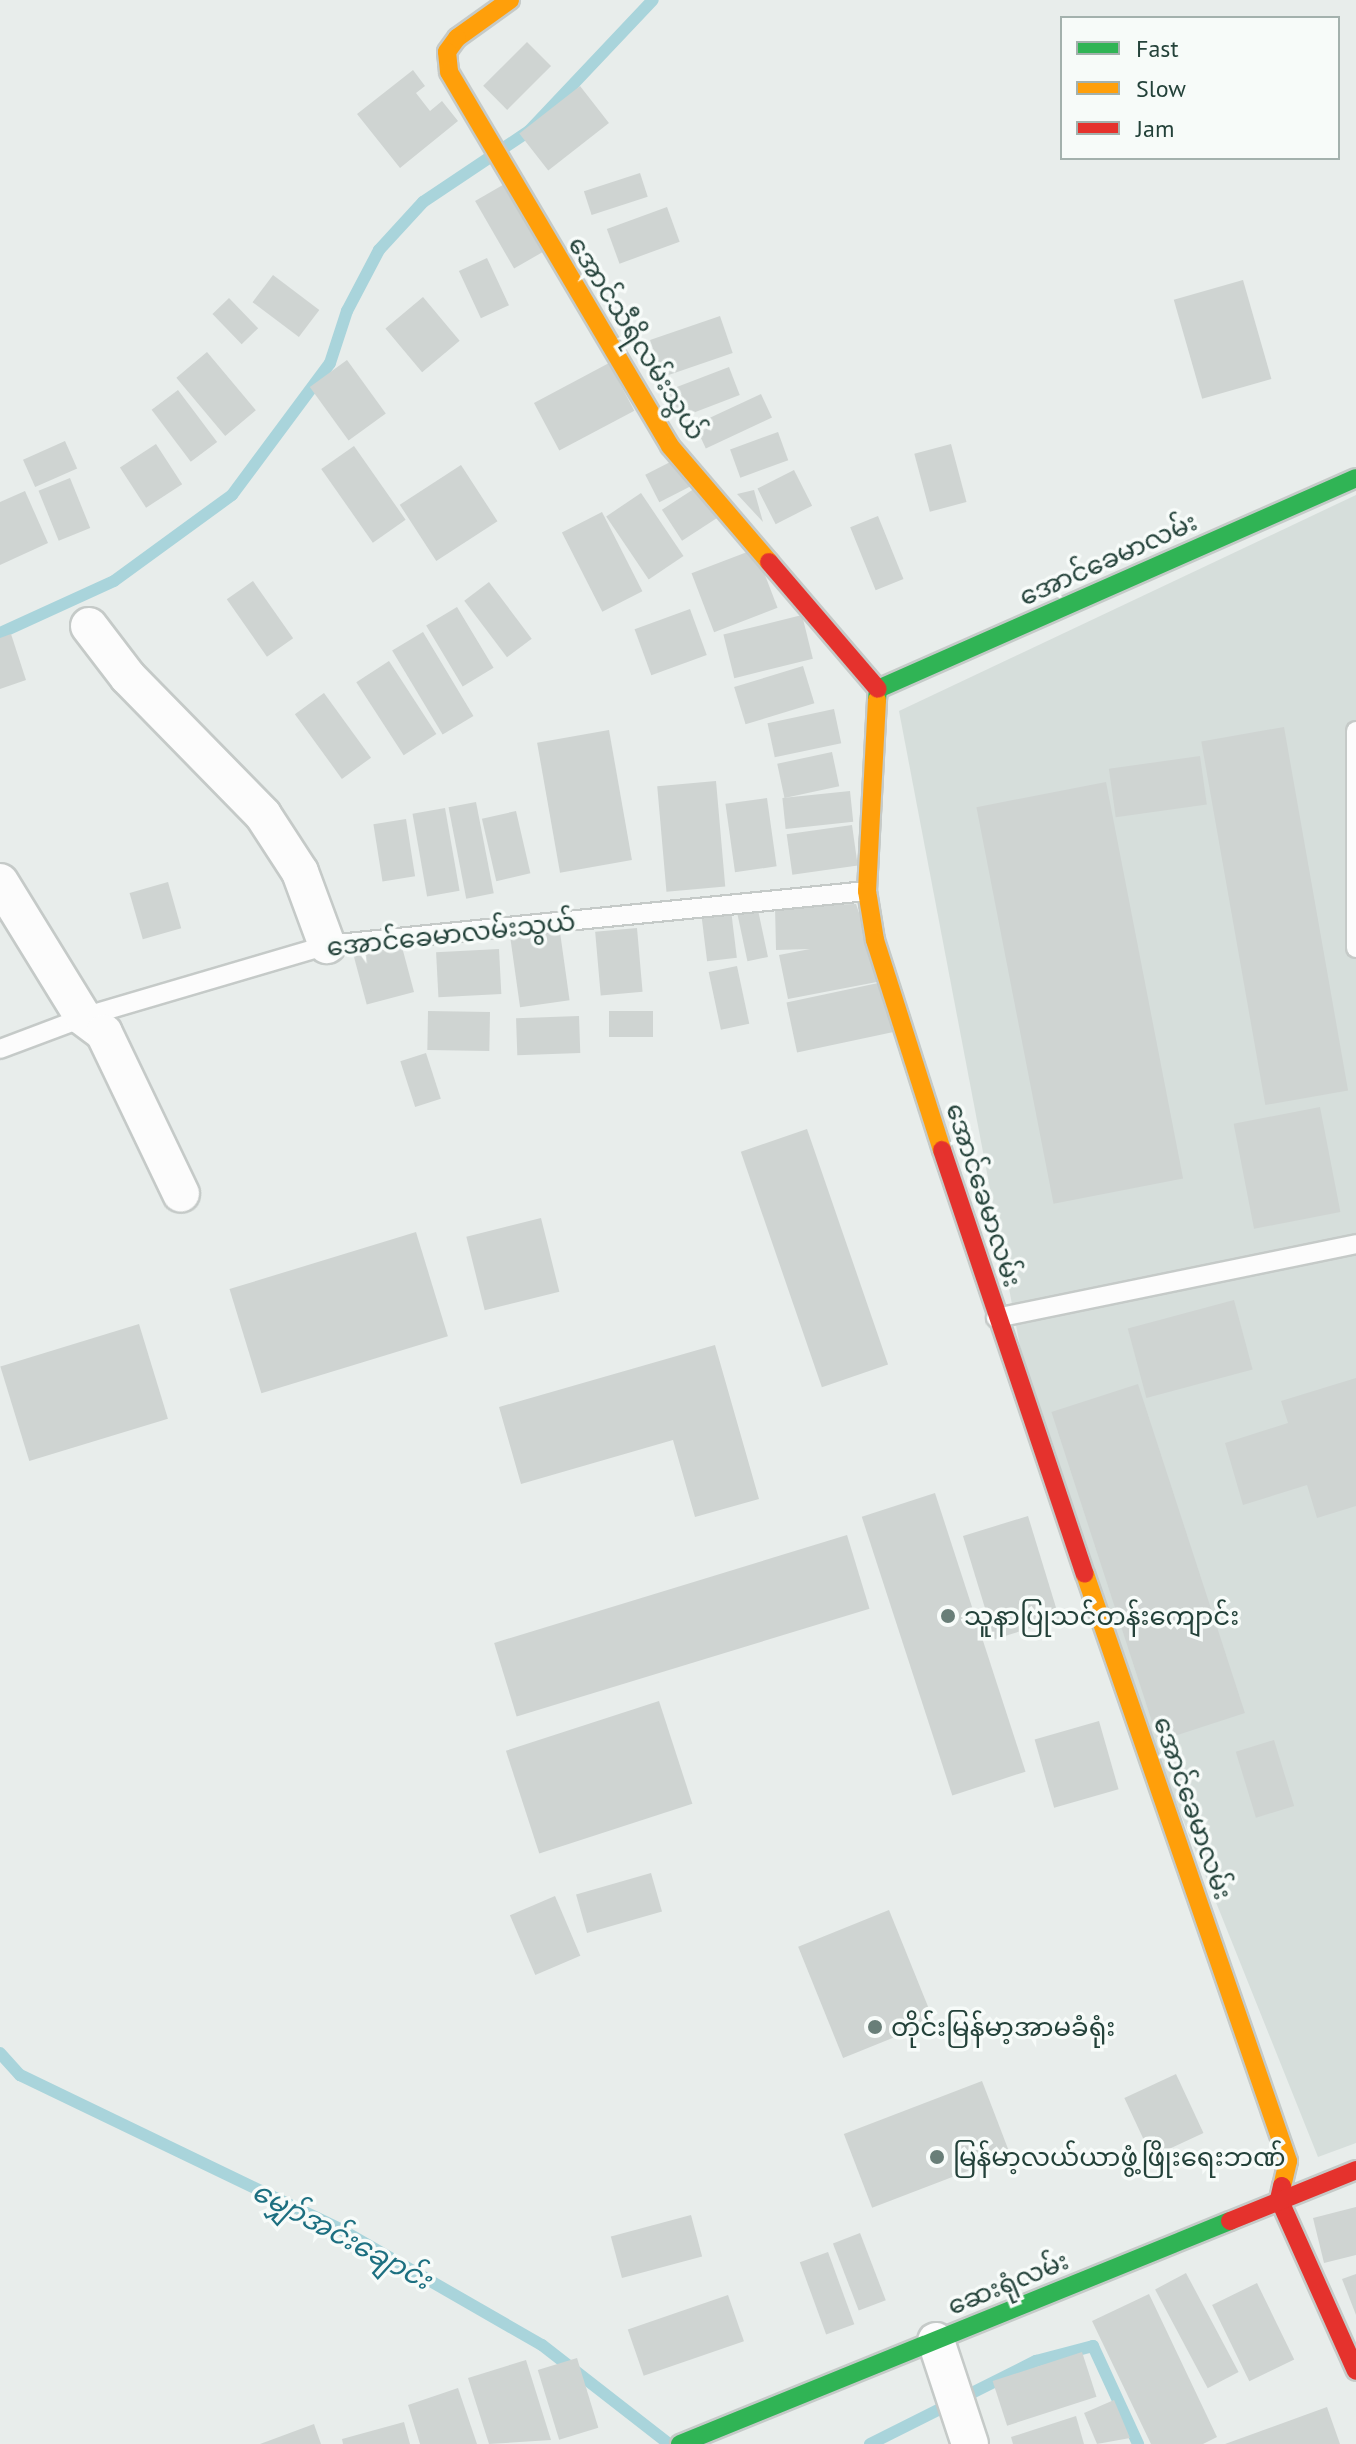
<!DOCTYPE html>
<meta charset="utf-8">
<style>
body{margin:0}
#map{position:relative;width:1356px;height:2444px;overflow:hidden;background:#e8edeb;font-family:"PT Sans","Noto Sans Myanmar",sans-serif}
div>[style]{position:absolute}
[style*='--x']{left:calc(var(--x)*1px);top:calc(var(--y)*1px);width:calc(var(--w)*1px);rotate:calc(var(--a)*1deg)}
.built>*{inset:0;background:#d6dedb}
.stream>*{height:12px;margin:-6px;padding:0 6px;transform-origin:6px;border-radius:6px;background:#a9d4db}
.building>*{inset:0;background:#cfd4d2;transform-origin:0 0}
.roads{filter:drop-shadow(2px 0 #c5cac8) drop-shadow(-2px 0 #c5cac8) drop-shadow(0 2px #c5cac8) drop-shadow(0 -2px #c5cac8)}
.lane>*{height:18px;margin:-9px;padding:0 9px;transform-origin:9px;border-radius:9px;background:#fcfcfc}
.street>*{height:36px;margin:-18px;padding:0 18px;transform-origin:18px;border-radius:18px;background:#fcfcfc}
.fast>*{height:18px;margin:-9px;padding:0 9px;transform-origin:9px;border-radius:9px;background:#30b455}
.slow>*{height:18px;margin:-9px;padding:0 9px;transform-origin:9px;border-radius:9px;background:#ff9f0a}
.jam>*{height:18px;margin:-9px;padding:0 9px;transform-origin:9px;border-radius:9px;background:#e5322d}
.dots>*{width:22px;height:22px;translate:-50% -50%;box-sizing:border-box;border:4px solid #f7fbf9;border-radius:50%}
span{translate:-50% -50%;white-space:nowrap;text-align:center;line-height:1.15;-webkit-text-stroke:7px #f7fbf9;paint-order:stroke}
.street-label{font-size:26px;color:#24423a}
.poi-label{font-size:26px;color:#24423a}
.left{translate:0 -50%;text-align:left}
.water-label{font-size:28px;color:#1c6f80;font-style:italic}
.legend{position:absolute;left:1060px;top:16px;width:280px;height:144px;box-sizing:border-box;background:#f7fbf9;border:2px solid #a3b1ad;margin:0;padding:10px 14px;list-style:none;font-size:24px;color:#24423a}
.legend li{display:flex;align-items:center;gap:16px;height:40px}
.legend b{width:40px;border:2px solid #a3b1ad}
</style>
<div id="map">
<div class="built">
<i style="clip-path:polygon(1356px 495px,1356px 2143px,1318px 2157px,1125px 1675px,1027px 1383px,899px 711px)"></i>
</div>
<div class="stream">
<i style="--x:0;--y:633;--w:125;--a:-24.5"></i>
<i style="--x:114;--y:581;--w:146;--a:-36.1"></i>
<i style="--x:232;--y:495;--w:164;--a:-53.4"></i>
<i style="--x:330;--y:363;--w:55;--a:-71.9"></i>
<i style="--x:347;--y:311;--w:69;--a:-62.3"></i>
<i style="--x:379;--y:250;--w:65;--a:-47.5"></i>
<i style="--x:423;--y:202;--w:128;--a:-33.8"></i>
<i style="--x:529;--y:131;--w:180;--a:-46.6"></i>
<i style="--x:0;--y:2053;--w:30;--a:48"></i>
<i style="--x:20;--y:2075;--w:355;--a:25.7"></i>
<i style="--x:340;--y:2229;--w:233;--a:29.9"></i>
<i style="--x:542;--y:2345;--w:161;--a:37.9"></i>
<i style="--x:870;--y:2444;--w:186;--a:-26.6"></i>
<i style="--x:1036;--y:2361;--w:59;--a:-14.7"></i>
<i style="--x:1093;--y:2346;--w:108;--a:65.3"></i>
</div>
<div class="building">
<i style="left:527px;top:42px;width:34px;height:62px;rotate:45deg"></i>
<i style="clip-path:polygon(413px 70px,425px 86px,416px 93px,430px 111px,442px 101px,458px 121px,400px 168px,357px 114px)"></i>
<i style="left:580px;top:86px;width:47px;height:77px;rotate:52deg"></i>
<i style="left:640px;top:173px;width:25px;height:59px;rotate:72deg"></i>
<i style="left:508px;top:182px;width:78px;height:38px;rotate:60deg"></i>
<i style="left:667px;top:207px;width:37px;height:64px;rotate:70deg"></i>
<i style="left:487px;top:258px;width:52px;height:31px;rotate:65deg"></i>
<i style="left:273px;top:275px;width:58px;height:34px;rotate:37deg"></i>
<i style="left:1243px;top:280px;width:103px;height:72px;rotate:74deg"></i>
<i style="left:423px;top:297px;width:57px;height:49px;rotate:50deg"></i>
<i style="left:229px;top:298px;width:42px;height:23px;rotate:46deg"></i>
<i style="left:720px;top:316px;width:39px;height:74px;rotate:71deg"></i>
<i style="left:207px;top:352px;width:76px;height:40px;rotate:50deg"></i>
<i style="left:347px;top:360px;width:66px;height:46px;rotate:54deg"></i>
<i style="left:609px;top:363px;width:54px;height:85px;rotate:62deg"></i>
<i style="left:729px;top:367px;width:30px;height:65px;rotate:69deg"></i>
<i style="left:178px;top:390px;width:65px;height:33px;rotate:53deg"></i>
<i style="left:761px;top:394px;width:26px;height:73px;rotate:65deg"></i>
<i style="left:778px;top:432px;width:30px;height:51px;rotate:70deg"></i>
<i style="left:65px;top:441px;width:30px;height:46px;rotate:66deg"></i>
<i style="left:156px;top:444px;width:48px;height:43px;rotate:57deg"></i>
<i style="left:951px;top:444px;width:60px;height:38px;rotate:75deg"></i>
<i style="left:354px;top:446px;width:90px;height:40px;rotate:55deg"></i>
<i style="left:680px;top:457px;width:31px;height:39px;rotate:63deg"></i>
<i style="left:461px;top:465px;width:67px;height:73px;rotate:57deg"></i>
<i style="left:794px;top:470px;width:40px;height:41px;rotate:63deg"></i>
<i style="left:70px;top:478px;width:54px;height:34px;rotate:68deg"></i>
<i style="left:703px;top:483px;width:37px;height:49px;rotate:57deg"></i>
<i style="clip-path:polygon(754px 490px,763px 522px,737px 494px)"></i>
<i style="clip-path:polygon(25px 491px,48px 543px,0 565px,0 502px)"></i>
<i style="left:641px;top:493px;width:76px;height:42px;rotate:56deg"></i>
<i style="left:602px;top:512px;width:89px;height:45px;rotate:63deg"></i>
<i style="left:878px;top:516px;width:68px;height:30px;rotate:68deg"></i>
<i style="left:755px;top:549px;width:63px;height:68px;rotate:69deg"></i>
<i style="left:253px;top:581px;width:70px;height:32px;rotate:55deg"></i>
<i style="left:489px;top:582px;width:71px;height:31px;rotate:53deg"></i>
<i style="left:457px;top:607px;width:71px;height:36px;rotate:59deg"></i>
<i style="left:690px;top:609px;width:49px;height:59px;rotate:70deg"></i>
<i style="left:802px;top:615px;width:45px;height:81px;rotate:76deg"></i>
<i style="left:423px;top:632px;width:98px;height:36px;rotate:59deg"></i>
<i style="clip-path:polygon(11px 634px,26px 680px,0 689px,0 638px)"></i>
<i style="left:389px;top:661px;width:87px;height:39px;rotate:57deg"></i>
<i style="left:803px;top:666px;width:39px;height:72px;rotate:73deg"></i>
<i style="left:324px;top:693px;width:80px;height:36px;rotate:54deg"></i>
<i style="left:834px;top:709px;width:35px;height:68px;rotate:78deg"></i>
<i style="left:1284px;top:727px;width:369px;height:84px;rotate:80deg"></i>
<i style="left:609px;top:730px;width:132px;height:73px;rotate:80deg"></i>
<i style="left:832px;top:752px;width:35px;height:56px;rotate:78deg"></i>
<i style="left:1200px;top:756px;width:49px;height:92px;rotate:82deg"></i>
<i style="left:716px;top:781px;width:106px;height:59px;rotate:85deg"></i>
<i style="left:1106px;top:782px;width:404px;height:132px;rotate:79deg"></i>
<i style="left:850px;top:791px;width:31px;height:68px;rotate:84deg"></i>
<i style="left:767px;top:798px;width:69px;height:42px;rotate:82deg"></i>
<i style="left:476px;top:802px;width:93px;height:28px;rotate:79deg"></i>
<i style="left:445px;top:808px;width:84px;height:33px;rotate:80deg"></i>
<i style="left:516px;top:811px;width:64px;height:35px;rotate:77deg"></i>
<i style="left:406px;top:819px;width:58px;height:33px;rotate:81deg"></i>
<i style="left:852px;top:825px;width:41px;height:66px;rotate:82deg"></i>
<i style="left:168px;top:882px;width:48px;height:40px;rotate:74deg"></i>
<i style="clip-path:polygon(856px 904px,882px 981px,788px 999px,779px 955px,810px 949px,776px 950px,775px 906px)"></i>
<i style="left:731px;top:910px;width:48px;height:30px;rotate:83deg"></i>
<i style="left:758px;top:910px;width:48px;height:21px;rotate:78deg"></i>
<i style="left:559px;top:925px;width:76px;height:50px;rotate:82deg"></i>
<i style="left:637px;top:928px;width:64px;height:42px;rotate:85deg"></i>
<i style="left:398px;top:932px;width:62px;height:49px;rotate:75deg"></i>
<i style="left:499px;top:949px;width:45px;height:63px;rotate:87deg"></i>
<i style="left:737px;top:966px;width:59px;height:29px;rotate:78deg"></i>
<i style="left:897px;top:979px;width:51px;height:113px;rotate:78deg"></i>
<i style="left:428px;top:1011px;width:62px;height:39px;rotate:1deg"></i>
<i style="left:609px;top:1011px;width:44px;height:26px"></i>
<i style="left:579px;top:1016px;width:37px;height:63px;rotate:88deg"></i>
<i style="left:426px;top:1053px;width:48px;height:27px;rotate:72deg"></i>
<i style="left:1320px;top:1107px;width:107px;height:88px;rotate:79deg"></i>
<i style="left:807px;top:1129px;width:249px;height:70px;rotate:71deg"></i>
<i style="left:541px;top:1218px;width:76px;height:77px;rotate:76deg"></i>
<i style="left:416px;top:1232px;width:109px;height:195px;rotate:73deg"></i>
<i style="left:1234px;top:1300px;width:72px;height:110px;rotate:75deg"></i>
<i style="left:139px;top:1324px;width:99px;height:145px;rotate:73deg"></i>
<i style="clip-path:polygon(715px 1345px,759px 1499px,695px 1517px,673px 1440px,521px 1484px,499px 1407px)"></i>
<i style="clip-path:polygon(1356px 1378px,1356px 1506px,1317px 1518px,1307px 1485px,1243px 1505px,1225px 1443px,1288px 1423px,1281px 1401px)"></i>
<i style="left:1138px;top:1384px;width:346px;height:91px;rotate:72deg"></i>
<i style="left:935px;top:1493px;width:293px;height:77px;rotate:72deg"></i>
<i style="left:1028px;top:1516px;width:108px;height:68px;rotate:73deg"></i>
<i style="left:847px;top:1535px;width:77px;height:369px;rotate:73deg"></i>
<i style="left:659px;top:1701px;width:108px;height:161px;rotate:72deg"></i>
<i style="left:1099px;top:1721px;width:71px;height:67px;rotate:74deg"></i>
<i style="left:1274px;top:1740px;width:69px;height:40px;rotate:73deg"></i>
<i style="left:651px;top:1873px;width:40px;height:78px;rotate:74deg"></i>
<i style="left:555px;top:1896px;width:65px;height:49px;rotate:67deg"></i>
<i style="left:889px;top:1910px;width:120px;height:98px;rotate:68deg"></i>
<i style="left:1176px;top:2074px;width:65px;height:57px;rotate:65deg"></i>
<i style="left:982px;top:2081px;width:79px;height:148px;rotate:69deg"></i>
<i style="clip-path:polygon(1356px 2207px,1356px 2255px,1324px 2263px,1313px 2218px)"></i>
<i style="left:691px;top:2215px;width:43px;height:83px;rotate:75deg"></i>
<i style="left:860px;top:2233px;width:72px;height:29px;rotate:69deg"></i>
<i style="left:828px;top:2252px;width:77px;height:30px;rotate:70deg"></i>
<i style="left:1186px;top:2273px;width:112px;height:35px;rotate:62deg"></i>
<i style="clip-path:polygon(1356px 2274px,1356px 2315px,1342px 2279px)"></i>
<i style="left:1257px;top:2283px;width:85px;height:50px;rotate:64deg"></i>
<i style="clip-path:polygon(1149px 2294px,1217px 2437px,1203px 2444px,1151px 2444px,1092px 2321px)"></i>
<i style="left:728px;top:2295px;width:49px;height:106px;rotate:71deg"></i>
<i style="left:1082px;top:2352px;width:47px;height:94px;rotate:72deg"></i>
<i style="left:577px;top:2358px;width:73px;height:41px;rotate:73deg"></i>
<i style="clip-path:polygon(526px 2360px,551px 2440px,489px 2444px,468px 2378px)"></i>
<i style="clip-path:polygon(458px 2388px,477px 2444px,420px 2444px,408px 2405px)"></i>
<i style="clip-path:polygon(1114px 2400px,1130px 2438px,1097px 2444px,1084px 2413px)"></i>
<i style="clip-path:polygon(1327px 2407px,1340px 2444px,1225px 2444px)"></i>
<i style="clip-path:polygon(1076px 2416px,1084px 2444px,1013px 2444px,1011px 2437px)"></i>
<i style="clip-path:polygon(404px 2422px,410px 2444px,343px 2444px,342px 2439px)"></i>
<i style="clip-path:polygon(314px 2424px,321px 2444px,260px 2444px)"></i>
</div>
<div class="roads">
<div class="lane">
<i style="--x:1356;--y:731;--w:217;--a:90"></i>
<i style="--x:0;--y:1049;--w:99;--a:-20.6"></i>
<i style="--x:93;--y:1014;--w:244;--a:-16.4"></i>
<i style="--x:327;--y:945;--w:543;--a:-5.71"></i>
<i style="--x:996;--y:1318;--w:368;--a:-11.6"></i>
</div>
<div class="street">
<i style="--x:89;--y:626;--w:64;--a:52.6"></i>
<i style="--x:128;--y:677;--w:193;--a:45.6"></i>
<i style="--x:263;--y:815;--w:68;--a:57"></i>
<i style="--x:300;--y:872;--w:78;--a:69.7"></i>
<i style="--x:0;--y:882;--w:158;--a:58.4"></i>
<i style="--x:83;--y:1017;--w:26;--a:37"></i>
<i style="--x:104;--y:1033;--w:178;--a:64.4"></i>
<i style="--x:936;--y:2341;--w:108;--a:71.7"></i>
</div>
<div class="fast">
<i style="--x:877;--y:700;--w:11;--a:-85"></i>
<i style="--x:878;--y:689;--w:522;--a:-23.82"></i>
<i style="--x:680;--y:2444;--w:593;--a:-22.07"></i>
</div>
<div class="slow">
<i style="--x:510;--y:0;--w:65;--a:144.4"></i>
<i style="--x:457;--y:38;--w:17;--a:126"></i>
<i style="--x:447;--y:52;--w:20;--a:84"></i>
<i style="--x:449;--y:72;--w:434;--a:59.4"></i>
<i style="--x:670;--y:446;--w:153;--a:49.5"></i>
<i style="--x:877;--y:700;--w:191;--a:93"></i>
<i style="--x:867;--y:891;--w:50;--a:80.7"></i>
<i style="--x:875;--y:940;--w:220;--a:72.3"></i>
<i style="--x:1085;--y:1574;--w:621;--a:70.92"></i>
<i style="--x:1288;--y:2161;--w:26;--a:103"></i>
</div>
<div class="jam">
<i style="--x:769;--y:562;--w:167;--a:49.4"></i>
<i style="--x:942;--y:1150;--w:447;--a:71.4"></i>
<i style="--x:1282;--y:2186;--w:13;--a:103"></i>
<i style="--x:1279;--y:2199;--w:188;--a:65.9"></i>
<i style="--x:1230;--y:2221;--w:136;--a:-22"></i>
</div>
</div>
<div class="dots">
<i style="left:948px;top:1616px;background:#697e78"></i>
<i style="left:875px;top:2027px;background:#697e78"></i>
<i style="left:937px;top:2157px;background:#697e78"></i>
</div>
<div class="street-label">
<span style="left:637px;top:338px;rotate:58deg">အောင်သီရိလမ်းသွယ်</span>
<span style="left:1108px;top:559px;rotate:-24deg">အောင်ခေမာလမ်း</span>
<span style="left:451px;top:934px;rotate:-6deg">အောင်ခေမာလမ်းသွယ်</span>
<span style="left:984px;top:1195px;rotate:72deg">အောင်ခေမာလမ်း</span>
<span style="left:1193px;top:1808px;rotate:71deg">အောင်ခေမာလမ်း</span>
<span style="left:1008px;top:2283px;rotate:-22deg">ဆေးရုံလမ်း</span>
</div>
<div class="poi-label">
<span class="left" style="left:964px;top:1616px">သူနာပြုသင်တန်းကျောင်း</span>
<span class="left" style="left:891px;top:2027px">တိုင်းမြန်မာ့အာမခံရုံး</span>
<span class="left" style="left:953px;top:2157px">မြန်မာ့လယ်ယာဖွံ့ဖြိုးရေးဘဏ်</span>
</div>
<div class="water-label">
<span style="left:342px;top:2235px;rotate:28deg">မျှော်အင်းချောင်း</span>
</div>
<ul class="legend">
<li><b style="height:10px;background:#30b455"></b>Fast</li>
<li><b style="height:10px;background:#ff9f0a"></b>Slow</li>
<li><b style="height:10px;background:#e5322d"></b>Jam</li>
</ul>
</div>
